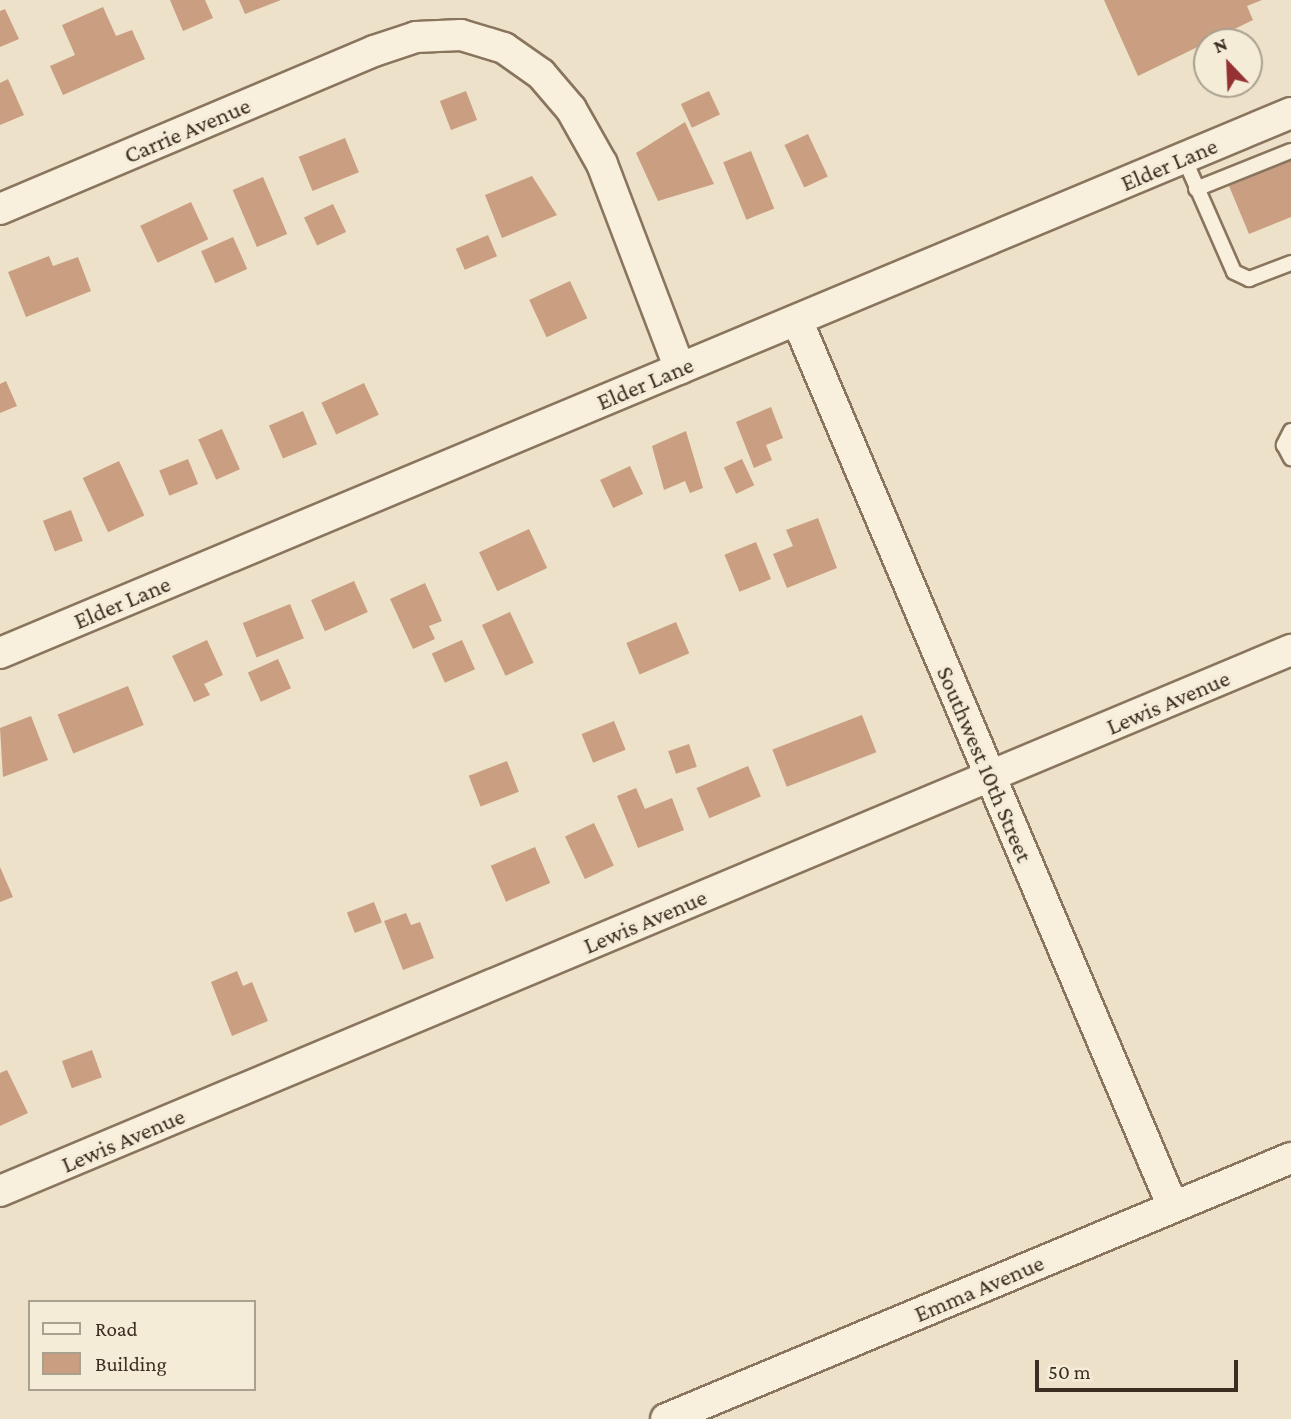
<!DOCTYPE html>
<style>
body{margin:0}
#map{position:relative;width:1291px;height:1419px;overflow:hidden;background:#ede2c9;font-family:"Crimson Pro",serif}
div>[style]{position:absolute}
[style*='--x']{left:calc(var(--x)*1px);top:calc(var(--y)*1px);width:calc(var(--w)*1px);rotate:calc(var(--a)*1deg)}
.building>*{inset:0;background:#c99e81;transform-origin:0 0}
.roads{filter:drop-shadow(2px 0 #89755e) drop-shadow(-2px 0 #89755e) drop-shadow(0 2px #89755e) drop-shadow(0 -2px #89755e)}
.lane>*{height:14px;margin:-7px;padding:0 7px;transform-origin:7px;border-radius:7px;background:#f8efdc}
.street>*{height:30px;margin:-15px;padding:0 15px;transform-origin:15px;border-radius:15px;background:#f8efdc}
span{translate:-50% -50%;white-space:nowrap;text-align:center;line-height:1.15;-webkit-text-stroke:6px #f5ecd8;paint-order:stroke}
.street-label{font-size:24px;color:#3a2d21}
.legend{position:absolute;left:28px;top:1300px;width:228px;height:91px;box-sizing:border-box;background:#f5ecd8;border:2px solid #aaa08f;margin:0;padding:9px 12px;list-style:none;font-size:21px;color:#3a2d21}
.legend li{display:flex;align-items:center;gap:14px;height:35px}
.legend b{width:35px;border:2px solid #aaa08f}
.north{position:absolute;left:1193px;top:28px;width:70px;height:70px;box-sizing:border-box;background:#f5ecd8;border:2px solid #aaa08f;border-radius:50%;rotate:337deg;font-size:19px;font-weight:700;line-height:28px;text-align:center;color:#3a2d21}
.north::after{content:'';display:block;margin:auto;width:24px;height:32px;background:#953132;clip-path:polygon(50% 0,100% 100%,50% 72%,0 100%)}
.scale{position:absolute;left:1035px;top:1360px;width:203px;height:32px;box-sizing:border-box;border:4px solid #3a2d21;border-top:0;padding-left:9px;font-size:21px;line-height:24px;white-space:nowrap;color:#3a2d21;-webkit-text-stroke:5px #f5ecd8;paint-order:stroke}
</style>
<div id="map">
<div class="building">
<i style="clip-path:polygon(170px 0,205px 0,213px 18px,183px 31px)"></i>
<i style="clip-path:polygon(239px 0,281px 0,245px 14px)"></i>
<i style="clip-path:polygon(1104px 0,1262px 0,1247px 6px,1253px 20px,1138px 76px)"></i>
<i style="clip-path:polygon(103px 7px,116px 36px,132px 30px,145px 59px,63px 95px,50px 66px,75px 55px,62px 25px)"></i>
<i style="clip-path:polygon(5px 9px,19px 39px,0 47px,0 11px)"></i>
<i style="clip-path:polygon(8px 79px,24px 115px,0 125px,0 83px)"></i>
<i style="left:466px;top:91px;width:31px;height:28px;rotate:69deg"></i>
<i style="left:709px;top:91px;width:26px;height:31px;rotate:65deg"></i>
<i style="clip-path:polygon(685px 122px,714px 184px,658px 201px,636px 153px)"></i>
<i style="left:808px;top:134px;width:47px;height:26px;rotate:65deg"></i>
<i style="left:345px;top:138px;width:37px;height:50px;rotate:68deg"></i>
<i style="left:751px;top:151px;width:62px;height:30px;rotate:68deg"></i>
<i style="clip-path:polygon(1291px 160px,1291px 217px,1249px 234px,1229px 186px)"></i>
<i style="clip-path:polygon(532px 176px,557px 215px,502px 238px,485px 195px)"></i>
<i style="left:263px;top:177px;width:62px;height:33px;rotate:67deg"></i>
<i style="left:191px;top:202px;width:41px;height:56px;rotate:65deg"></i>
<i style="left:333px;top:204px;width:31px;height:32px;rotate:65deg"></i>
<i style="left:488px;top:235px;width:23px;height:35px;rotate:67deg"></i>
<i style="left:233px;top:237px;width:35px;height:35px;rotate:66deg"></i>
<i style="clip-path:polygon(49px 256px,53px 266px,78px 257px,91px 291px,26px 317px,8px 272px)"></i>
<i style="left:570px;top:281px;width:41px;height:45px;rotate:65deg"></i>
<i style="clip-path:polygon(6px 381px,17px 406px,0 413px,0 384px)"></i>
<i style="left:364px;top:383px;width:35px;height:47px;rotate:65deg"></i>
<i style="clip-path:polygon(771px 407px,783px 438px,766px 445px,772px 460px,754px 468px,736px 422px)"></i>
<i style="left:303px;top:411px;width:36px;height:37px;rotate:67deg"></i>
<i style="left:222px;top:429px;width:44px;height:26px;rotate:66deg"></i>
<i style="clip-path:polygon(686px 431px,703px 488px,690px 493px,685px 481px,664px 490px,652px 446px)"></i>
<i style="left:188px;top:459px;width:27px;height:31px;rotate:68deg"></i>
<i style="left:742px;top:459px;width:29px;height:20px;rotate:65deg"></i>
<i style="left:119px;top:461px;width:60px;height:40px;rotate:65deg"></i>
<i style="left:630px;top:466px;width:31px;height:33px;rotate:65deg"></i>
<i style="left:71px;top:510px;width:33px;height:30px;rotate:69deg"></i>
<i style="clip-path:polygon(818px 518px,837px 568px,787px 588px,773px 554px,793px 546px,786px 530px)"></i>
<i style="left:529px;top:529px;width:43px;height:55px;rotate:65deg"></i>
<i style="left:756px;top:542px;width:40px;height:34px;rotate:68deg"></i>
<i style="left:354px;top:581px;width:34px;height:47px;rotate:66deg"></i>
<i style="clip-path:polygon(425px 583px,442px 621px,429px 626px,435px 639px,413px 649px,390px 599px)"></i>
<i style="left:290px;top:604px;width:37px;height:51px;rotate:68deg"></i>
<i style="left:510px;top:612px;width:56px;height:31px;rotate:65deg"></i>
<i style="left:676px;top:622px;width:34px;height:54px;rotate:67deg"></i>
<i style="clip-path:polygon(207px 640px,223px 675px,204px 684px,210px 695px,194px 702px,172px 656px)"></i>
<i style="left:462px;top:640px;width:32px;height:33px;rotate:66deg"></i>
<i style="left:278px;top:659px;width:32px;height:33px;rotate:66deg"></i>
<i style="left:128px;top:686px;width:42px;height:76px;rotate:68deg"></i>
<i style="left:862px;top:715px;width:40px;height:96px;rotate:69deg"></i>
<i style="clip-path:polygon(31px 716px,48px 760px,3px 777px,0 728px)"></i>
<i style="left:614px;top:721px;width:31px;height:35px;rotate:68deg"></i>
<i style="left:689px;top:744px;width:24px;height:22px;rotate:71deg"></i>
<i style="left:507px;top:761px;width:33px;height:41px;rotate:69deg"></i>
<i style="left:748px;top:766px;width:33px;height:56px;rotate:67deg"></i>
<i style="clip-path:polygon(636px 788px,645px 809px,672px 798px,684px 830px,638px 848px,617px 796px)"></i>
<i style="left:594px;top:823px;width:47px;height:32px;rotate:65deg"></i>
<i style="left:535px;top:847px;width:39px;height:48px;rotate:67deg"></i>
<i style="clip-path:polygon(0 867px,13px 897px,0 902px)"></i>
<i style="left:374px;top:902px;width:22px;height:29px;rotate:69deg"></i>
<i style="clip-path:polygon(406px 913px,411px 925px,420px 922px,434px 958px,403px 970px,384px 921px)"></i>
<i style="clip-path:polygon(237px 971px,243px 986px,252px 982px,268px 1021px,232px 1036px,211px 982px)"></i>
<i style="left:92px;top:1050px;width:29px;height:32px;rotate:70deg"></i>
<i style="clip-path:polygon(7px 1070px,28px 1113px,0 1126px,0 1073px)"></i>
</div>
<div class="roads">
<div class="lane">
<i style="--x:1184;--y:158;--w:124;--a:66.3"></i>
<i style="--x:1234;--y:272;--w:17;--a:25"></i>
<i style="--x:1249;--y:279;--w:45;--a:-20.9"></i>
<i style="--x:1196;--y:189;--w:102;--a:-21.8"></i>
<i style="--x:1291;--y:431;--w:16;--a:117"></i>
<i style="--x:1284;--y:445;--w:15;--a:62"></i>
</div>
<div class="street">
<i style="--x:0;--y:209;--w:406;--a:-22.9"></i>
<i style="--x:374;--y:51;--w:44;--a:-18.4"></i>
<i style="--x:416;--y:37;--w:45;--a:-2.5"></i>
<i style="--x:461;--y:35;--w:45;--a:16.8"></i>
<i style="--x:504;--y:48;--w:45;--a:35.1"></i>
<i style="--x:541;--y:74;--w:46;--a:49.4"></i>
<i style="--x:571;--y:109;--w:63;--a:60.6"></i>
<i style="--x:602;--y:164;--w:219;--a:69.2"></i>
<i style="--x:797;--y:320;--w:963;--a:67.03"></i>
<i style="--x:0;--y:653;--w:1399;--a:-22.7"></i>
<i style="--x:0;--y:1191;--w:1400;--a:-22.74"></i>
<i style="--x:666;--y:1419;--w:677;--a:-22.67"></i>
</div>
</div>
<div class="street-label">
<span style="left:187px;top:130px;rotate:-23deg">Carrie Avenue</span>
<span style="left:1169px;top:164px;rotate:-23deg">Elder Lane</span>
<span style="left:645px;top:383px;rotate:-23deg">Elder Lane</span>
<span style="left:122px;top:602px;rotate:-23deg">Elder Lane</span>
<span style="left:1168px;top:702px;rotate:-23deg">Lewis Avenue</span>
<span style="left:985px;top:764px;rotate:67deg">Southwest 10th Street</span>
<span style="left:645px;top:921px;rotate:-23deg">Lewis Avenue</span>
<span style="left:123px;top:1140px;rotate:-23deg">Lewis Avenue</span>
<span style="left:979px;top:1288px;rotate:-23deg">Emma Avenue</span>
</div>
<ul class="legend">
<li><b style="height:9px;background:#f8efdc"></b>Road</li>
<li><b style="height:19px;background:#c99e81"></b>Building</li>
</ul>
<div class="north">N</div>
<div class="scale">50 m</div>
</div>
